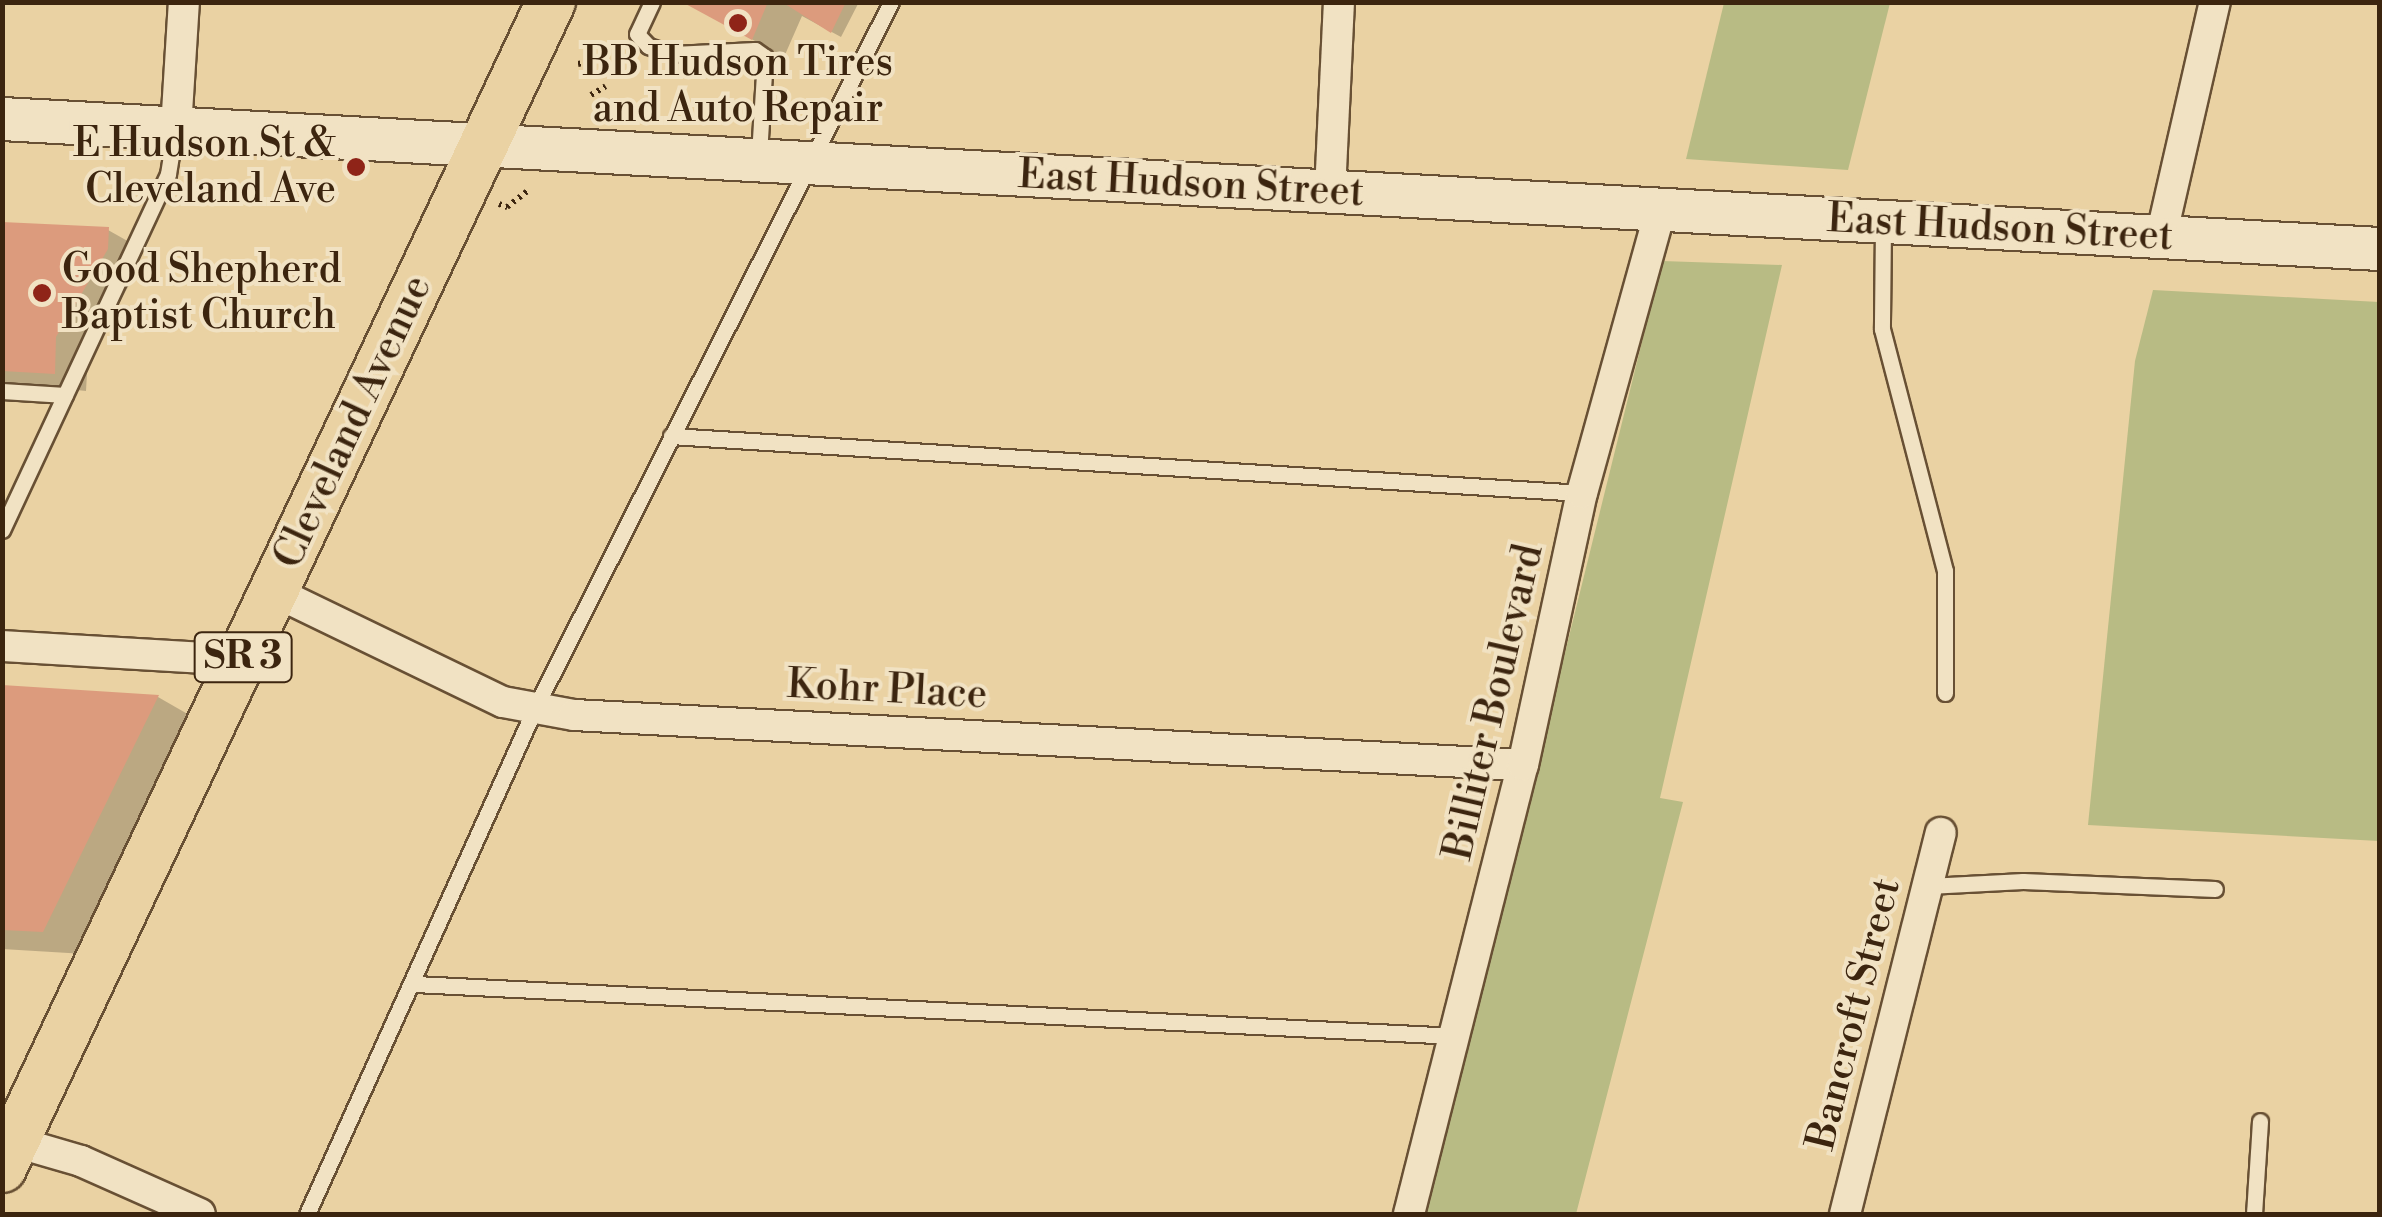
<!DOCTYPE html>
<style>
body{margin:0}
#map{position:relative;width:2382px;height:1217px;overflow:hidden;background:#ead2a3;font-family:"Libre Bodoni",serif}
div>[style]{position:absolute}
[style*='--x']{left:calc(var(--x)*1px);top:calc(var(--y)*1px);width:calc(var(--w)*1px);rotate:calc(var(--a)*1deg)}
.green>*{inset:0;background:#b8bb84}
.shadow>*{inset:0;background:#0003}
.building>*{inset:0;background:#dc9b7d}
.path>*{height:6px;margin-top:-3px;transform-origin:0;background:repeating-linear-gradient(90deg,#3c250f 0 2.5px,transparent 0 7.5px)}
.roads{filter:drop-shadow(2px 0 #685034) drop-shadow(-2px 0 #685034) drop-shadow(0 2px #685034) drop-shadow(0 -2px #685034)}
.service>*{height:15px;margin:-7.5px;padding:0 7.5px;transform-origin:7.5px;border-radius:7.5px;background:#f1e2c3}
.minor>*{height:30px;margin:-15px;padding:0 15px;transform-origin:15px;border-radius:15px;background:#f1e2c3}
.secondary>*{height:42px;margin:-21px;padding:0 21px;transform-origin:21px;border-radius:21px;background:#f1e2c3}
.primary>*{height:48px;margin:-24px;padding:0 24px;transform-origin:24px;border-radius:24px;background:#ead2a3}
.dots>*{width:28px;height:28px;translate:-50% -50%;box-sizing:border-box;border:5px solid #f1e2c3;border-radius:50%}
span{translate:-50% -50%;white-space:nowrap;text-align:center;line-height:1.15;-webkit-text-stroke:8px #f1e2c3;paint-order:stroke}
.shield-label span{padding:2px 8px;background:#f1e2c3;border:2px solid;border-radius:8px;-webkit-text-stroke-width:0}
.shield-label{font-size:38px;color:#3c250f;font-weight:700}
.poi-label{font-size:40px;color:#3c250f}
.right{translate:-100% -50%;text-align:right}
.left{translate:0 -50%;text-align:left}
.street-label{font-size:40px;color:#3c250f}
.frame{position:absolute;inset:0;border:5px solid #3c250f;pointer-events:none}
</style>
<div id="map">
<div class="green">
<i style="clip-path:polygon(1724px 3px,1890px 3px,1848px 170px,1686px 159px)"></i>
<i style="clip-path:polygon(1662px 261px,1782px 265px,1660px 798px,1683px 802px,1576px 1214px,1426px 1214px)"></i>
<i style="clip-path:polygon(2153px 290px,2379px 302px,2379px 841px,2088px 825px,2135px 361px)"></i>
</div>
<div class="shadow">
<i style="clip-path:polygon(685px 2px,859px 2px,841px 37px,802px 16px,784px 57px)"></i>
<i style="clip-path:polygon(2px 224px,108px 230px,140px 248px,139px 268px,88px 356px,86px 391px,2px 382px)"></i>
<i style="clip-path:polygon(2px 688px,158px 697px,198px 720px,85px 954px,2px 949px)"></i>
</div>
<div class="building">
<i style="clip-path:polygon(682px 2px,768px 2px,752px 40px)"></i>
<i style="clip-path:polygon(782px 2px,846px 2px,831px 33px)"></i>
<i style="clip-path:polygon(2px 222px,109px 227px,108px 249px,56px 337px,55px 374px,2px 371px)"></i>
<i style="clip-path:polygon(2px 685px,159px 695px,43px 932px,2px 930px)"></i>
</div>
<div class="path">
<i style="--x:578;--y:64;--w:15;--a:-11"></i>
<i style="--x:591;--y:95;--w:17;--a:-31"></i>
<i style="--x:499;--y:204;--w:9;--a:21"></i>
<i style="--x:507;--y:207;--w:29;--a:-38"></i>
</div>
<div class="roads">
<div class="service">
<i style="--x:652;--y:2;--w:35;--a:115"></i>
<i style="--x:637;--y:34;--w:16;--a:47"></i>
<i style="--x:648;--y:46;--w:26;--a:18"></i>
<i style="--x:673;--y:54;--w:82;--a:-2.8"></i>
<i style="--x:755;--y:50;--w:12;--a:35"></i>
<i style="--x:765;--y:57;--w:99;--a:93.5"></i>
<i style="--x:1883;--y:226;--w:103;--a:90.6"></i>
<i style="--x:1882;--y:329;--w:250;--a:75.4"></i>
<i style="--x:1945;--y:571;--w:122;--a:90"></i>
<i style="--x:2;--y:391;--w:63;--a:3.6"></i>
<i style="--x:671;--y:436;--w:913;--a:3.58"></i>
<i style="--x:2;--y:530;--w:393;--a:-65"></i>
<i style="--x:168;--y:174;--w:44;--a:-80.8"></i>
<i style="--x:1928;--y:886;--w:95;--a:-3"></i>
<i style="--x:2023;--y:881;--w:192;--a:2.4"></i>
<i style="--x:415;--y:984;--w:1041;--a:2.86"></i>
<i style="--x:307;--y:1214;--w:555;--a:-65.74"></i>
<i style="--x:535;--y:708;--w:791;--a:-63.24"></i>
<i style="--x:2254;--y:1214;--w:93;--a:-86.3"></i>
</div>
<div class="minor">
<i style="--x:176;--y:128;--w:126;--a:-86.4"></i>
<i style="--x:1330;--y:192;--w:190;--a:-87.3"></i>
<i style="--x:2161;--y:237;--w:241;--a:-77.1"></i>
<i style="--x:273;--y:591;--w:255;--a:25.8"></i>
<i style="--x:503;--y:702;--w:72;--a:10.4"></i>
<i style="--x:574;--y:715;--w:950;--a:3.02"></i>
<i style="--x:2;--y:646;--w:239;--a:3.4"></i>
<i style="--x:2;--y:1138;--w:82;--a:16.2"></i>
<i style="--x:81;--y:1161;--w:130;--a:24"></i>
<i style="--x:1409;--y:1214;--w:463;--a:-75.8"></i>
<i style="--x:1523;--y:765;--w:278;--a:-77.8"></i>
<i style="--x:1582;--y:493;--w:295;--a:-74.5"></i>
<i style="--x:1845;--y:1214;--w:393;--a:-75.9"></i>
</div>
<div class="secondary">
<i style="--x:2;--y:119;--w:2382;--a:3.13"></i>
</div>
<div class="primary">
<i style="--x:2;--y:1168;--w:1289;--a:-64.79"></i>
</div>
</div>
<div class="dots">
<i style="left:738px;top:23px;background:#8f2418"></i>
<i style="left:356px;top:167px;background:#8f2418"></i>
<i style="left:42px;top:293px;background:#8f2418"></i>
</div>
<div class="shield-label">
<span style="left:243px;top:657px">SR 3</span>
</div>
<div class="poi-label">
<span style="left:738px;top:86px">BB Hudson Tires<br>and Auto Repair</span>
<span class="right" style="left:336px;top:167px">E Hudson St &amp;<br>Cleveland Ave</span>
<span class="left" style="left:62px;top:293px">Good Shepherd<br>Baptist Church</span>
</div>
<div class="street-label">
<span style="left:1191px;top:184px;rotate:3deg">East Hudson Street</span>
<span style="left:2000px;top:228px;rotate:3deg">East Hudson Street</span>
<span style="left:353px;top:422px;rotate:-65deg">Cleveland Avenue</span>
<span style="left:887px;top:690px;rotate:3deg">Kohr Place</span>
<span style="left:1494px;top:702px;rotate:-77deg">Billiter Boulevard</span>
<span style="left:1854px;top:1014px;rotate:-76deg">Bancroft Street</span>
</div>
<div class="frame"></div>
</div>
